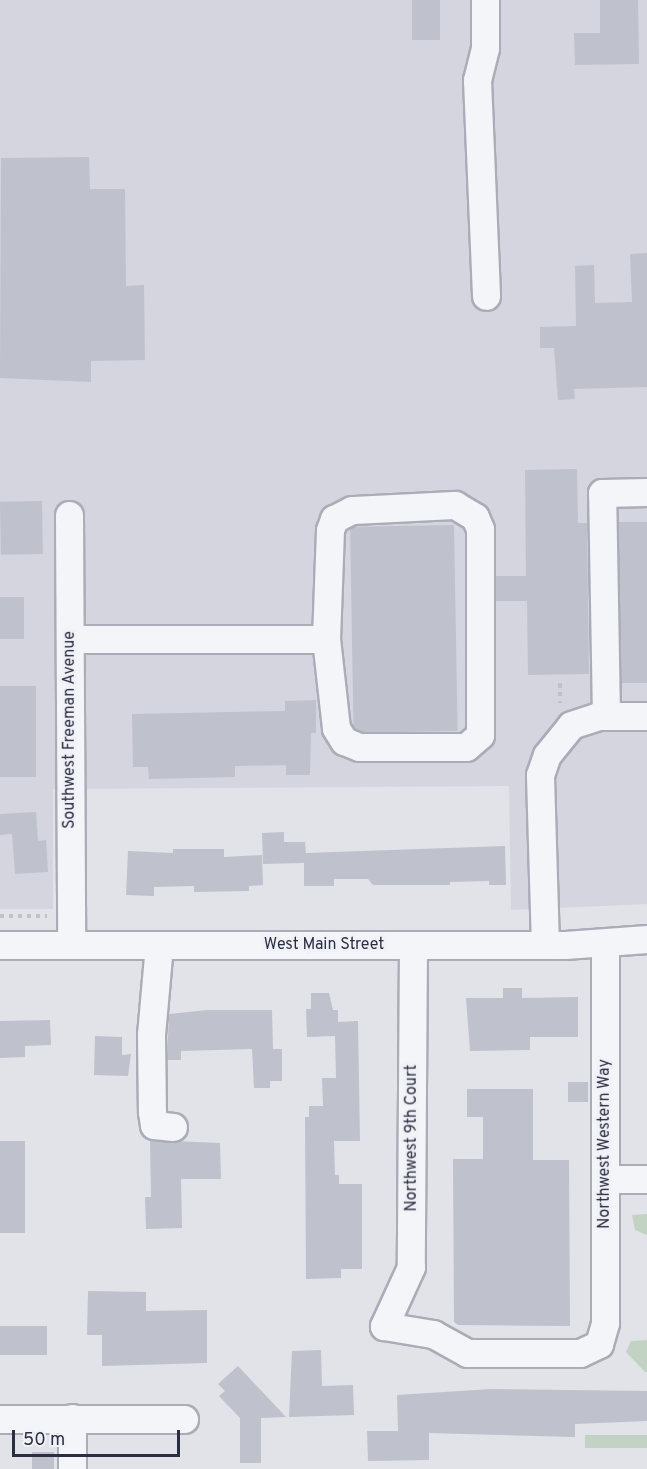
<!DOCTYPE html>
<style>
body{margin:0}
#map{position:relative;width:647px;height:1469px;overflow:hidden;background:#e1e3e9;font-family:Overpass,sans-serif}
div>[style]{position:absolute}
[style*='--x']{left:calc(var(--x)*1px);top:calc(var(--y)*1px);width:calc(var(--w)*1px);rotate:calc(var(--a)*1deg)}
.built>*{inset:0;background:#d4d5de}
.green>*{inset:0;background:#c3d3c3;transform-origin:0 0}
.building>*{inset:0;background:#bfc1cc;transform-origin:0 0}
.path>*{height:4px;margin-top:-2px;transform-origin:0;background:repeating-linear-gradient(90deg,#bfc1c8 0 4.5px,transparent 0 9px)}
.roads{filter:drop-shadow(2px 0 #aaadb7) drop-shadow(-2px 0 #aaadb7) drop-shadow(0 2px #aaadb7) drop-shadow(0 -2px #aaadb7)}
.minor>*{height:27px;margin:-13.5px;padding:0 13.5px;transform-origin:13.5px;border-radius:13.5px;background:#f4f5f8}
span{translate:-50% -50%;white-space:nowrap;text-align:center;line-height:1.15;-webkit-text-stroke:6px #f1f2f7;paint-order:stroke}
.street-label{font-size:16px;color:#2a2e41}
.scale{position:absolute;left:12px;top:1430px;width:168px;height:27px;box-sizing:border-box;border:3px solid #2a2e41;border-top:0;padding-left:8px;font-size:18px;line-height:21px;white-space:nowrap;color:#2a2e41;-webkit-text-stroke:4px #f1f2f7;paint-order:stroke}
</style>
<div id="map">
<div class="built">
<i style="clip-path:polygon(0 0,647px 0,647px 904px,511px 910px,509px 786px,53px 789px,53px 909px,0 909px)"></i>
</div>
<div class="green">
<i style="clip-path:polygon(647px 1214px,647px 1235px,635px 1230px,632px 1215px)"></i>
<i style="clip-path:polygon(647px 1340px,647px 1372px,645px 1372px,626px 1352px,631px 1341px)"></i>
<i style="left:647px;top:1435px;width:13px;height:62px;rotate:90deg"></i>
</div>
<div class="building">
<i style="left:412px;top:0;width:28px;height:40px"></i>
<i style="clip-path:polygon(600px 0,638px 0,639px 64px,575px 65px,574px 33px,600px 33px)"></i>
<i style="clip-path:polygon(89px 157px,90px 189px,125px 189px,126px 286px,144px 285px,145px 360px,91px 361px,91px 382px,0 378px,1px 158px)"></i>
<i style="clip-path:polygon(647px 253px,647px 387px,574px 389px,575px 399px,558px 400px,554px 348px,540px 348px,540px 327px,576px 326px,575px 266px,594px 265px,595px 303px,632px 302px,630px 254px)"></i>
<i style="clip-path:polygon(577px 469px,578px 523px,587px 523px,589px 674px,528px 675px,527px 601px,496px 601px,496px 576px,526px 576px,525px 470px)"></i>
<i style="left:42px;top:501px;width:53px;height:42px;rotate:89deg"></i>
<i style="left:618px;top:522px;width:29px;height:161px"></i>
<i style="left:454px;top:525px;width:206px;height:104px;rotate:89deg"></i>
<i style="left:0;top:597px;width:24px;height:42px"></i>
<i style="left:0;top:686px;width:36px;height:91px"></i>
<i style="clip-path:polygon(316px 700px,316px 733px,311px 733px,310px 775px,286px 775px,286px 765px,235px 766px,235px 777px,149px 779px,148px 767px,133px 767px,132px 714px,285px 711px,285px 701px)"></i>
<i style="clip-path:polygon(36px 812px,38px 841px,46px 840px,48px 872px,15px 874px,12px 834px,0 835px,0 814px)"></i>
<i style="clip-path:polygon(284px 832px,284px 842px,305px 842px,306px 853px,505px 846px,506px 885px,489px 885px,489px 881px,450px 882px,450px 885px,373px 885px,368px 879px,334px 879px,334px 886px,304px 886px,304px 863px,263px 864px,262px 833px)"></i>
<i style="clip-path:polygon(173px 849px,224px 849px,224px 857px,262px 855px,263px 885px,249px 886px,249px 891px,194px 892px,194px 886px,154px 887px,154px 896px,126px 895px,128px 851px,173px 853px)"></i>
<i style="clip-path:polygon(503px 988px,522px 988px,522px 998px,578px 997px,578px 1037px,530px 1037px,530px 1050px,470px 1051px,466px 998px,503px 998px)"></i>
<i style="clip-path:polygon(311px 993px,329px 993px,333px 1010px,338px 1010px,338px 1022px,358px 1021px,360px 1141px,334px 1141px,335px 1175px,339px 1175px,339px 1184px,362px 1184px,362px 1269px,341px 1269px,341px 1278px,306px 1279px,305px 1117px,309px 1117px,309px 1106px,323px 1106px,322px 1078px,336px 1078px,335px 1036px,307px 1037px,306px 1009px,311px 1009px)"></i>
<i style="clip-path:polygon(208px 1010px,272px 1010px,273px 1049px,282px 1049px,282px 1081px,270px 1081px,270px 1088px,254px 1088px,252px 1049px,181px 1051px,181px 1060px,167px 1060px,169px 1014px)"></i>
<i style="clip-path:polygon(50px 1020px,51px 1045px,25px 1046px,25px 1057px,0 1058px,0 1021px)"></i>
<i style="clip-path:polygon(95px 1036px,122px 1037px,122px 1055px,131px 1054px,128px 1076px,94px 1075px)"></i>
<i style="left:568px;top:1082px;width:20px;height:20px"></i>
<i style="clip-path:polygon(467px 1089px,533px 1089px,533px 1160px,569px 1160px,570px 1326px,458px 1325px,454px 1322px,453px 1159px,483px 1159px,483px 1117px,467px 1117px)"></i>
<i style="clip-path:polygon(150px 1140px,220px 1143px,221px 1179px,181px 1179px,182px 1228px,146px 1229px,145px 1197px,151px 1197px)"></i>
<i style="left:0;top:1141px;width:25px;height:92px"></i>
<i style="clip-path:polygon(88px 1291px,146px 1292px,146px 1311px,207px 1310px,207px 1363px,102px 1366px,102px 1335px,87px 1335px)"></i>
<i style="left:0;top:1326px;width:47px;height:29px"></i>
<i style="clip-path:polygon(321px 1350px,322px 1386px,353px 1385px,354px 1415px,289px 1417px,292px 1351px)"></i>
<i style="clip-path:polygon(238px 1366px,286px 1417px,261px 1418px,261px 1463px,240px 1463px,240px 1418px,219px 1396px,225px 1391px,218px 1384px)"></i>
<i style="clip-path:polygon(491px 1389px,647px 1391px,647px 1421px,575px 1424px,575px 1437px,429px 1433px,429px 1460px,368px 1461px,367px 1431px,398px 1431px,397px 1395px)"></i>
<i style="left:32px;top:1452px;width:22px;height:17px"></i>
</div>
<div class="path">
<i style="--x:560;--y:683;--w:20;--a:90"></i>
<i style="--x:0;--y:916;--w:47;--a:0"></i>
</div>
<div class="roads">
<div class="minor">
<i style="--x:485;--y:0;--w:48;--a:90"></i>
<i style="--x:485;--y:48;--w:33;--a:104"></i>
<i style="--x:477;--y:80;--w:216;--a:87.6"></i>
<i style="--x:455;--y:505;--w:23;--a:31"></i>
<i style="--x:475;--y:517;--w:13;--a:67"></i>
<i style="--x:480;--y:529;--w:206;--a:90"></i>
<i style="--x:480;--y:735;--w:18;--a:139"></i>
<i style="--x:466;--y:747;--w:107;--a:180"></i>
<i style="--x:359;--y:747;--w:16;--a:-158"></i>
<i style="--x:344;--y:741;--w:15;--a:-122"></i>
<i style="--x:336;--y:728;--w:90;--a:-96.4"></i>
<i style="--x:326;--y:639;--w:109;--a:-87.9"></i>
<i style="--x:330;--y:530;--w:12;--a:-70"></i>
<i style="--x:334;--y:519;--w:20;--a:-27"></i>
<i style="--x:352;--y:510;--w:103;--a:-2.8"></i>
<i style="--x:69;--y:515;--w:430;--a:89.7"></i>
<i style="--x:70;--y:639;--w:256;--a:0"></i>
<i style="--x:606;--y:716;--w:223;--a:-91"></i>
<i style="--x:602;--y:493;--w:45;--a:-1.3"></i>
<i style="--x:0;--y:945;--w:565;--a:0"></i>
<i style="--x:565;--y:945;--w:82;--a:-4.2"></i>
<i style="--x:159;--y:945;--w:89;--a:95.1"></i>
<i style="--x:151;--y:1034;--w:78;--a:89.3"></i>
<i style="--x:152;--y:1112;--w:13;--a:81"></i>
<i style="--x:154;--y:1125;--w:19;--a:6"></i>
<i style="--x:413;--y:945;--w:322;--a:90.4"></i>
<i style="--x:411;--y:1267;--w:65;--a:114.6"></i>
<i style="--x:384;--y:1326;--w:50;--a:9.3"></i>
<i style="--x:433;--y:1334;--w:39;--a:29"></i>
<i style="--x:467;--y:1353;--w:113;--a:0"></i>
<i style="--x:580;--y:1353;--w:21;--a:-25"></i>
<i style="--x:599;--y:1344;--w:22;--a:-74"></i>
<i style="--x:605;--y:1323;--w:379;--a:-90"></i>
<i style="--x:545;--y:945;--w:170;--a:-91.7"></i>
<i style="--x:540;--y:775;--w:21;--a:-71"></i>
<i style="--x:547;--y:755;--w:38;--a:-51"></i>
<i style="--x:571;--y:725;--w:28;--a:-18"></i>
<i style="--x:598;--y:716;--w:49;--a:0"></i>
<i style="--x:605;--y:1179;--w:42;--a:0"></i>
<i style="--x:72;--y:1418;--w:51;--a:90"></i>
<i style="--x:0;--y:1419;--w:184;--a:0"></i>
</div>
</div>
<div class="street-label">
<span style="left:70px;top:730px;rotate:-90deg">Southwest Freeman Avenue</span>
<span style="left:324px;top:945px">West Main Street</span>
<span style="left:412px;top:1138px;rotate:-90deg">Northwest 9th Court</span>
<span style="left:605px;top:1144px;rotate:-90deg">Northwest Western Way</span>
</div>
<div class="scale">50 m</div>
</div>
